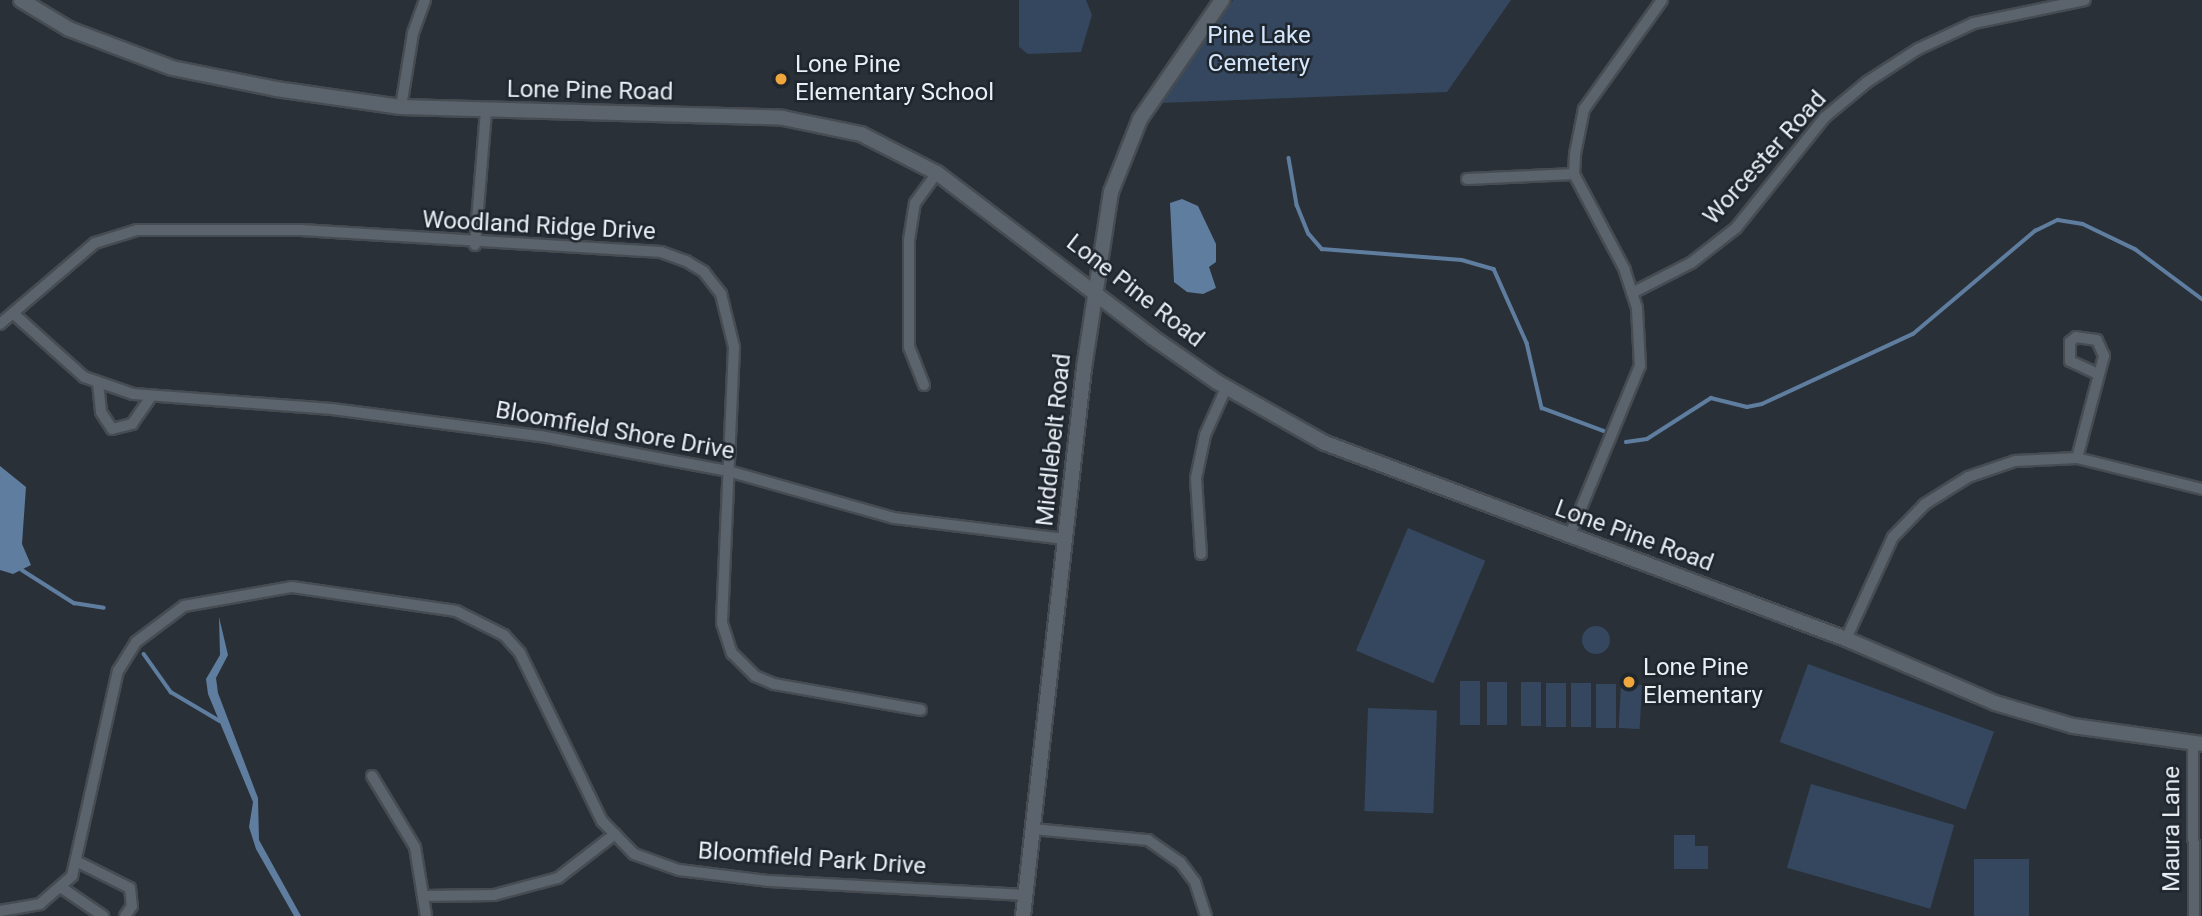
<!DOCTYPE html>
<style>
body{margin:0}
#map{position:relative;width:2202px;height:916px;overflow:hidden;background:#293038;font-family:Roboto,sans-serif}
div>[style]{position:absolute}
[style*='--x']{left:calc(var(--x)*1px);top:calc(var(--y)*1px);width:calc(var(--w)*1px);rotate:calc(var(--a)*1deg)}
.green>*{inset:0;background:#34475e;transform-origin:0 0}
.round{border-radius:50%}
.water>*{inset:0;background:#5f7d9f}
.stream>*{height:3.5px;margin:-1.75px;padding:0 1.75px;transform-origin:1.75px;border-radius:1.75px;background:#5f7d9f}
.roads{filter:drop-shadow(2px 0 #464c52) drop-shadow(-2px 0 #464c52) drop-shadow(0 2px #464c52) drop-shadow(0 -2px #464c52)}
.street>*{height:10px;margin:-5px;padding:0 5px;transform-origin:5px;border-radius:5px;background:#5b636c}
.secondary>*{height:14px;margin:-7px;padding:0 7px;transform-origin:7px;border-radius:7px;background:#5b636c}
.dots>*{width:19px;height:19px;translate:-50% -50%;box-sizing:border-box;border:4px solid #20262e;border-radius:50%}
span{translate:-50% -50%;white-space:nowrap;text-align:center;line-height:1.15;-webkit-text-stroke:5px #20262e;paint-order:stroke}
.park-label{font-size:24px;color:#d4e7fd}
.poi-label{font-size:24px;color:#eaeff4}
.left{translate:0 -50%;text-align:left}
.street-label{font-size:24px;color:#eaeff4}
</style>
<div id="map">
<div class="green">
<i style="clip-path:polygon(1019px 0,1086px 0,1092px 15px,1081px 52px,1028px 54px,1019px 47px)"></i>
<i style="clip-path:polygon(1233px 0,1511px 0,1447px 92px,1159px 103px)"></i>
<i style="left:1408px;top:528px;width:84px;height:133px;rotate:23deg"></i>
<i class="round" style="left:1582px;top:626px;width:28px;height:28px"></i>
<i style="left:1808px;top:664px;width:198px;height:83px;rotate:20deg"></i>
<i style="left:1460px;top:681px;width:20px;height:44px"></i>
<i style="left:1487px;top:682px;width:20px;height:43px"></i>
<i style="left:1521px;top:682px;width:20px;height:44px"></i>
<i style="left:1546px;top:683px;width:20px;height:44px"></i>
<i style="left:1571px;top:683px;width:20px;height:44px"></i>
<i style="left:1596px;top:684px;width:20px;height:44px"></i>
<i style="left:1621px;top:684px;width:21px;height:44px;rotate:3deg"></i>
<i style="left:1368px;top:708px;width:69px;height:103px;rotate:2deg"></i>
<i style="left:1811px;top:784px;width:149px;height:87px;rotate:16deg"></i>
<i style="clip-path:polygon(1674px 835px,1695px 835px,1695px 846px,1708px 846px,1708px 869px,1674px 869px)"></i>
<i style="left:1974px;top:859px;width:55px;height:57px"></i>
</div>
<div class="water">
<i style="clip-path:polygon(1182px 199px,1198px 206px,1216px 244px,1216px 262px,1209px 267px,1216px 288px,1203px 294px,1187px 292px,1174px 282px,1170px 203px)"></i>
<i style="clip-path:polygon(0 466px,26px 487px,22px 544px,31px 565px,13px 574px,0 570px)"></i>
<i style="clip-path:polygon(219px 617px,228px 655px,216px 678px,218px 693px,258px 798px,259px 840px,301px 916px,294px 916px,256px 849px,249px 827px,253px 802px,208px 694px,206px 679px,220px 655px)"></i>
</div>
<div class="stream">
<i style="--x:1289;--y:158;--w:48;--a:80.3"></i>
<i style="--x:1297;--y:205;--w:31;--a:68"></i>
<i style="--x:1309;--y:234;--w:20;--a:49"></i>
<i style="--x:1322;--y:249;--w:140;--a:4.5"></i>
<i style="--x:1462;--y:260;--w:33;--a:16"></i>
<i style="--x:1494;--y:269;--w:81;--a:66"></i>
<i style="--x:1527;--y:343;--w:67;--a:77"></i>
<i style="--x:1542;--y:408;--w:66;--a:20.4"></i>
<i style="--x:1626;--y:442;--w:21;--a:-8"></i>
<i style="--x:1647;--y:439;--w:76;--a:-32.6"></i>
<i style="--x:1711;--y:398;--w:37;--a:14"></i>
<i style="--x:1747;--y:407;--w:15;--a:-11"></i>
<i style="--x:1762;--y:404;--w:166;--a:-24.9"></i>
<i style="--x:1913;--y:334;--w:160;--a:-40.2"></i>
<i style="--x:2035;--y:231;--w:25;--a:-26"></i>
<i style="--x:2058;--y:220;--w:25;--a:9"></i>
<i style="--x:2083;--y:224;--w:58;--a:25.7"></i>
<i style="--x:2135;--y:249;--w:84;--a:36.7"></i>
<i style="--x:22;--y:570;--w:62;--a:32.4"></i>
<i style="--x:74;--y:603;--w:30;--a:9"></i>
<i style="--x:144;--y:654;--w:47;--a:54.6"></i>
<i style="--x:171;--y:692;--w:57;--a:30.6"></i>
</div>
<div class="roads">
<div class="street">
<i style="--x:401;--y:107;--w:75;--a:-80.8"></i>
<i style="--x:413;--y:33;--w:35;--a:-70"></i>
<i style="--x:1467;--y:179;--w:107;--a:-2.7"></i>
<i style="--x:475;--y:245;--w:133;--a:-85.3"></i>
<i style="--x:1632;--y:293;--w:66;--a:-27"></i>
<i style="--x:1691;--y:263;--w:57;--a:-37.9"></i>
<i style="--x:1736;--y:228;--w:142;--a:-51.3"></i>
<i style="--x:1825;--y:117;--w:55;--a:-39.8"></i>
<i style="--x:1867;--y:82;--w:61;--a:-32.9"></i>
<i style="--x:1918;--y:49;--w:62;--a:-24.9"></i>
<i style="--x:1974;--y:23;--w:113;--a:-11.7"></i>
<i style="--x:15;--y:315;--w:93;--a:41.9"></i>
<i style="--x:84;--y:377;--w:52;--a:19.1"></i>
<i style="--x:133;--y:394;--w:200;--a:4.3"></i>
<i style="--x:332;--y:409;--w:211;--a:7.4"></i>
<i style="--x:541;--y:436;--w:190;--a:10.6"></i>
<i style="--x:728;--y:471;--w:173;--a:15.8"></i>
<i style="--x:894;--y:518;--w:173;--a:7"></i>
<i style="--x:0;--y:324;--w:125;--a:-40.5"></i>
<i style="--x:95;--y:243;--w:44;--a:-17.2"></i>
<i style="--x:137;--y:230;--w:164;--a:0"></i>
<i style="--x:301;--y:230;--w:361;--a:3.5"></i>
<i style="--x:661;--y:252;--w:27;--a:20"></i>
<i style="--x:686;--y:261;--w:21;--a:31"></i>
<i style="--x:704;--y:272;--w:28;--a:52"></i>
<i style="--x:721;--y:294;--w:55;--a:76.2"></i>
<i style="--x:734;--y:347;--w:276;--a:92.5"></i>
<i style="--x:722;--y:623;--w:32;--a:72"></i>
<i style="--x:732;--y:653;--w:33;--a:45"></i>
<i style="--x:755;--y:676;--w:21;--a:23"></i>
<i style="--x:774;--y:684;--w:149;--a:10"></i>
<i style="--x:98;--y:383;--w:29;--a:84"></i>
<i style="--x:101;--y:412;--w:20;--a:57"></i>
<i style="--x:112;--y:429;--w:21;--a:-14"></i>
<i style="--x:132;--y:424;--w:33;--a:-55"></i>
<i style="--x:924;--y:385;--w:41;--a:-111.5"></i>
<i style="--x:909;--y:347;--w:107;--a:-90"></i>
<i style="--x:909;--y:240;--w:37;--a:-81"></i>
<i style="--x:915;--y:203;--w:37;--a:-54"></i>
<i style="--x:2077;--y:458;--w:106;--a:-75.2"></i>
<i style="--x:2104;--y:356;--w:17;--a:-114"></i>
<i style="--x:2097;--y:340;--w:21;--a:-172"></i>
<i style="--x:2076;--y:337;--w:8;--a:140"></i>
<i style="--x:2070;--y:342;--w:19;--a:90"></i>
<i style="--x:2070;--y:361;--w:31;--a:25"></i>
<i style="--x:1569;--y:537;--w:185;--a:-67.5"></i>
<i style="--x:1640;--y:366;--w:58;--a:-93"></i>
<i style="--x:1637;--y:308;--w:40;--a:-108"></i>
<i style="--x:1625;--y:270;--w:109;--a:-118"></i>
<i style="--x:1574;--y:174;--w:20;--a:-87"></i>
<i style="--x:1575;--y:154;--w:46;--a:-78.7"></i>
<i style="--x:1584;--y:109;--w:134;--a:-54.4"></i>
<i style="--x:1201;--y:554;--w:76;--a:-93.8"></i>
<i style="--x:1196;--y:478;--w:44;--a:-78.2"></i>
<i style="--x:1205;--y:435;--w:51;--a:-65.9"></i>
<i style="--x:1846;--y:639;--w:112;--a:-65.3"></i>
<i style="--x:1893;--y:537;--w:46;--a:-45.9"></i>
<i style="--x:1925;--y:504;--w:51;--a:-32.1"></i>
<i style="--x:1968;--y:477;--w:50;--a:-18.8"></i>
<i style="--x:2015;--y:461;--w:62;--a:-2.8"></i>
<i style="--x:2077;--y:458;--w:129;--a:13.9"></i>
<i style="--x:2193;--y:743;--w:173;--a:89.7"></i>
<i style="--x:372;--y:776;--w:83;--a:58.8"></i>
<i style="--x:415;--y:847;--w:70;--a:80.9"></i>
<i style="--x:1033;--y:829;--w:116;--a:5.5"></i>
<i style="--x:1148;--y:840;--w:39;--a:35"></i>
<i style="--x:1180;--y:862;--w:25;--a:53"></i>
<i style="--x:1195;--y:882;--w:36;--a:72"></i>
<i style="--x:78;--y:862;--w:58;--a:26.6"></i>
<i style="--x:130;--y:888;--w:18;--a:84"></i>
<i style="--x:132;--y:906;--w:12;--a:125"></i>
<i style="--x:62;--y:888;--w:50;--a:34.3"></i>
<i style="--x:425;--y:896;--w:69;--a:-0.8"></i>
<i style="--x:494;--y:895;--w:66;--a:-14.9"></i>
<i style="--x:558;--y:878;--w:72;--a:-37.7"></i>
<i style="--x:0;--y:911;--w:41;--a:-9.9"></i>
<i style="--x:40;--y:904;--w:43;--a:-41.2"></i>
<i style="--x:72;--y:876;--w:210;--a:-77.4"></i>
<i style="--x:118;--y:671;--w:34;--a:-58"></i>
<i style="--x:136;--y:642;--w:60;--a:-36.9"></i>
<i style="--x:184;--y:606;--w:110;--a:-10"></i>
<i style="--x:292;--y:587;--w:166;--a:8.3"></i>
<i style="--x:456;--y:611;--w:54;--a:26.6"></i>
<i style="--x:504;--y:635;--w:24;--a:48"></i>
<i style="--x:520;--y:653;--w:187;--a:64"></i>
<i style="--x:602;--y:821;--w:46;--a:45.9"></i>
<i style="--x:634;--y:854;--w:48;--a:19.6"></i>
<i style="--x:679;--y:870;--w:91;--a:7"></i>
<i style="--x:769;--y:881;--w:257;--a:3.1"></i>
</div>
<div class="secondary">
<i style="--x:21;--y:0;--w:56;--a:31.1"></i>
<i style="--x:69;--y:29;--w:110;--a:20.7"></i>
<i style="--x:172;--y:68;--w:106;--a:11.4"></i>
<i style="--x:276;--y:89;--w:126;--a:8.2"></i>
<i style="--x:401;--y:107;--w:382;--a:1.6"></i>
<i style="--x:783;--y:118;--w:80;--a:11.6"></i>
<i style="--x:861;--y:134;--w:85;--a:27.2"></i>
<i style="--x:937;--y:173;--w:270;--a:37.3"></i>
<i style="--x:1152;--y:337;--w:79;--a:34.7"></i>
<i style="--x:1217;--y:382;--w:124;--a:29.5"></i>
<i style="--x:1325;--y:443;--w:557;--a:20.62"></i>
<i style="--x:1846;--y:639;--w:162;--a:23.2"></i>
<i style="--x:1995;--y:703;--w:81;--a:16.4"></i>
<i style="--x:2073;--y:726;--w:130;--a:7.9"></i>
<i style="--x:1023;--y:916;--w:551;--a:-83.65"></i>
<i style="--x:1084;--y:368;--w:178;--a:-81.3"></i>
<i style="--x:1111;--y:192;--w:79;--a:-68.3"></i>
<i style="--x:1140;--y:119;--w:145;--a:-55.4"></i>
</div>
</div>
<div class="dots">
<i style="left:781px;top:79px;background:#efa73d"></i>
<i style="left:1629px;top:682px;background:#efa73d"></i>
</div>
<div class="park-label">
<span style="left:1259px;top:50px">Pine Lake<br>Cemetery</span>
</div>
<div class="poi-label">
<span class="left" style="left:795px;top:79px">Lone Pine<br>Elementary School</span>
<span class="left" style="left:1643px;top:682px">Lone Pine<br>Elementary</span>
</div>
<div class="street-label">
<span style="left:590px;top:91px;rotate:1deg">Lone Pine Road</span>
<span style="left:1765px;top:158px;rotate:-48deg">Worcester Road</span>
<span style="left:539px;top:226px;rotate:3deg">Woodland Ridge Drive</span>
<span style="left:1135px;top:291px;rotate:38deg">Lone Pine Road</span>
<span style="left:615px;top:431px;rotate:10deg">Bloomfield Shore Drive</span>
<span style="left:1054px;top:440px;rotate:-84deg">Middlebelt Road</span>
<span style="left:1634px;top:536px;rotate:20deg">Lone Pine Road</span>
<span style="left:2172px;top:829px;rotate:-90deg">Maura Lane</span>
<span style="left:812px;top:859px;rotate:4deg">Bloomfield Park Drive</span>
</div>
</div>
